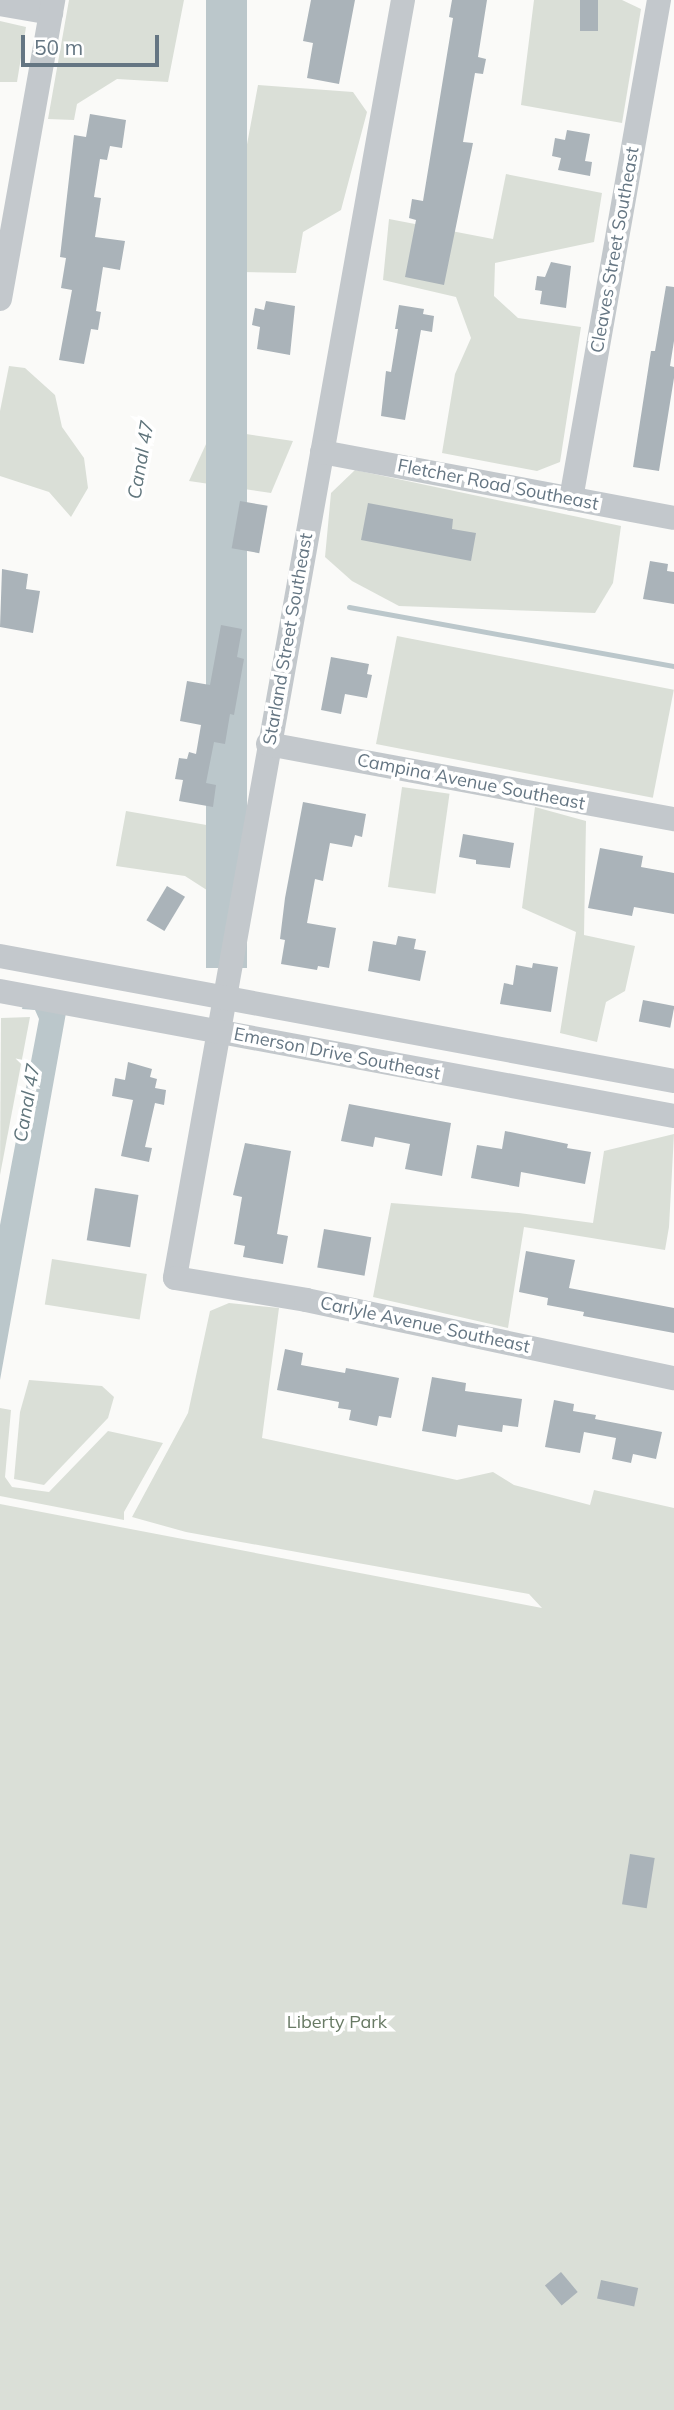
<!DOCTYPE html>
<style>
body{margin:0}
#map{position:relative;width:674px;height:2410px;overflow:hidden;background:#fafaf8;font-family:Mulish,sans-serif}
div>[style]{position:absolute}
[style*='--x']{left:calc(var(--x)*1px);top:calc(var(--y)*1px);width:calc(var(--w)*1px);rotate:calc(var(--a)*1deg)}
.green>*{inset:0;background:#dadfd7;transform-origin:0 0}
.water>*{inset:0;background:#bbc7cb;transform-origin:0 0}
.stream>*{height:5px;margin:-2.5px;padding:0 2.5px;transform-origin:2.5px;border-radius:2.5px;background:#bbc7cb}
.building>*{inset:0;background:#aab3b9;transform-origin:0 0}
.minor>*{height:24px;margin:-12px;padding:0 12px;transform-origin:12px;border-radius:12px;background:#c3c8cc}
span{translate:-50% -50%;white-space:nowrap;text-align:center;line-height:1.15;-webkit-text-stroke:7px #fff;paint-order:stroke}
.street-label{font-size:18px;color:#657683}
.park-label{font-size:18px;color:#687a64}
.water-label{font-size:19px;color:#60757c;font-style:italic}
.scale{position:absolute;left:21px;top:35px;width:138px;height:32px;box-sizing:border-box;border:4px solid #657683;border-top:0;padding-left:9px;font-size:21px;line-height:24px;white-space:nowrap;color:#657683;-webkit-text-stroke:5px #fff;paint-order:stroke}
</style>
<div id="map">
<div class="green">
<i style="clip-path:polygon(69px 0,184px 0,168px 82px,117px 79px,77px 104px,74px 120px,48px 119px)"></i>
<i style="clip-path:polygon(534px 0,622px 0,641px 9px,622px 123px,521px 105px)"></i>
<i style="clip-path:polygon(0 21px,26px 27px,17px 82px,0 82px)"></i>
<i style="clip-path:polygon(258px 85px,353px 92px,367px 112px,341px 210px,303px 232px,296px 273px,239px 272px,228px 247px)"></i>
<i style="clip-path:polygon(506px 174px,602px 193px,594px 242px,495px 263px,494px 296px,518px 318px,581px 327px,560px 462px,537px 471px,442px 453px,455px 374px,471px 338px,456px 297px,383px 280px,389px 219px,493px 239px)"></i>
<i style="clip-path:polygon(9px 366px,25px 368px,55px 395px,62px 427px,84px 458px,88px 488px,71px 517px,49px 492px,0 476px,0 411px)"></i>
<i style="clip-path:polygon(213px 429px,293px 441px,271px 493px,189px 481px)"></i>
<i style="clip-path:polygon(355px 470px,621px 526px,613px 583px,595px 613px,399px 606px,352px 581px,325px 557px,331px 493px)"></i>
<i style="left:397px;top:636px;width:282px;height:110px;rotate:11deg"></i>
<i style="left:402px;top:787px;width:48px;height:101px;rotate:8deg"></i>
<i style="clip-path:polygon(535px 807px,586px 821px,584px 935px,635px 946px,625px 991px,606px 1002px,597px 1042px,560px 1033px,576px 932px,522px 908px)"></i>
<i style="clip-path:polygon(126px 811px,241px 831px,227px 903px,185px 876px,116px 866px)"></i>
<i style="clip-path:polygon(30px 1017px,0 1175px,1px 1018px)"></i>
<i style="clip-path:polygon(674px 1134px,669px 1227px,665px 1250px,524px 1227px,508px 1328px,373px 1297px,391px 1203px,519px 1213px,593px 1223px,604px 1151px)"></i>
<i style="left:52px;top:1259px;width:96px;height:46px;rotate:9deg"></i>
<i style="clip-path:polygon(229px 1303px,279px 1308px,262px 1438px,457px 1480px,493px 1472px,514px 1485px,590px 1505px,594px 1490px,674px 1508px,674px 2410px,0 2410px,0 1504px,542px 1608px,529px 1594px,186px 1532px,132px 1517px,188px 1413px,210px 1311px)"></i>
<i style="clip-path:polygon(29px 1380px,102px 1386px,114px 1397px,108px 1418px,44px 1485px,14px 1479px,20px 1412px)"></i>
<i style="clip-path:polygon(0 1408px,11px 1410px,5px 1477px,12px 1487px,49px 1492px,108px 1431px,163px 1443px,124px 1512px,124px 1520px,0 1496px)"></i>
</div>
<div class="water">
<i style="left:206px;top:0;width:41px;height:968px"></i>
<i style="clip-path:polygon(23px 1005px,66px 1013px,0 1380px,0 1225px,39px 1019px,35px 1010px,22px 1009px)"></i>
</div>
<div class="stream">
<i style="--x:349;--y:607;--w:330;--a:10.3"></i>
</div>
<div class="building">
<i style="clip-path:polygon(311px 0,355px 0,339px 84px,307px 78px,313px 43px,303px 41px)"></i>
<i style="clip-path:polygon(452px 0,487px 0,478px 57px,486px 59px,483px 74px,475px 73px,463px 142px,473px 143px,444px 285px,405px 277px,416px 220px,409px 218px,412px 199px,423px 201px,453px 18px,449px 17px)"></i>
<i style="left:580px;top:0;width:18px;height:31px"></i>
<i style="clip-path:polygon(90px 114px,126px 120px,122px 148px,110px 146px,107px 160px,100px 159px,94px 197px,101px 198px,95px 237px,125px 241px,120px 270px,103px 267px,96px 311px,101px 312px,98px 330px,91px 329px,84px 364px,59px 360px,72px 290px,61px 288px,66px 258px,60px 257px,74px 135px,86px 137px)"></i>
<i style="clip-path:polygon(567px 130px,590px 134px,585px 161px,592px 162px,590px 176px,558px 170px,561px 158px,552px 156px,555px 138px,565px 140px)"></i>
<i style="clip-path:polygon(551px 262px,571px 266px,566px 308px,540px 304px,542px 291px,535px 290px,537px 276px,545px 277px)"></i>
<i style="clip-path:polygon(666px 286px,674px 287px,674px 341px,670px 366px,674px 367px,674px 378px,659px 471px,633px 467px,651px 351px,655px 351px)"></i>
<i style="clip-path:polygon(266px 301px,295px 306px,290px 355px,257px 349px,260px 327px,252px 325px,255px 308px,264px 310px)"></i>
<i style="clip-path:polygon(399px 305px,424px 309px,423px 314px,434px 316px,432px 332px,421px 330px,405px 420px,381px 416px,386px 371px,391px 372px,398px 329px,395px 329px)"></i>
<i style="left:240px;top:501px;width:28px;height:48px;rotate:10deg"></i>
<i style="clip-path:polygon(368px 503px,453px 519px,452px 529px,476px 533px,471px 561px,361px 540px)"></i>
<i style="clip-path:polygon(650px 561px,668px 564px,667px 571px,674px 572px,674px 604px,643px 599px)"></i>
<i style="clip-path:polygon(2px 569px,28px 574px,26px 589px,40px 591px,33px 633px,0 627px)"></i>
<i style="clip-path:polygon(221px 625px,242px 629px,237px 657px,244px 659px,234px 715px,230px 714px,225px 744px,214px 742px,206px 783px,216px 785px,213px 807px,179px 801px,183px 780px,175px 779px,179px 758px,187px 759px,189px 752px,196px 754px,201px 725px,180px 721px,187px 681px,210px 685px)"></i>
<i style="clip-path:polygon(331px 657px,369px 664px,367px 674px,372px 675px,367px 698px,345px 694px,341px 714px,321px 710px)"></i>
<i style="clip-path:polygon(303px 802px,366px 814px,362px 837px,355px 835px,352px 847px,330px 843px,323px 881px,315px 879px,307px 923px,336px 928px,329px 968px,318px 966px,317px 970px,281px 964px,285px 940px,280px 939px,285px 898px)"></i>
<i style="clip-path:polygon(463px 834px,514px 843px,510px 868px,476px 864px,476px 860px,459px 857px)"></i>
<i style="clip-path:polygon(600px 848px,643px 856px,641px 867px,674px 873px,674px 914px,634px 907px,632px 916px,588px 908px)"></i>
<i style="left:167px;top:886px;width:21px;height:40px;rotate:31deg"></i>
<i style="clip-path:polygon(398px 936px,416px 939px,414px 949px,426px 951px,420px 981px,368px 971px,373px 941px,396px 945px)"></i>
<i style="clip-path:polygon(533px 963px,558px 967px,551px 1012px,500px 1004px,504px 983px,513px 985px,516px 965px,532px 968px)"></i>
<i style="left:643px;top:1000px;width:32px;height:22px;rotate:11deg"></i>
<i style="clip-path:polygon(128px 1062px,152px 1069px,150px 1077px,157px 1079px,155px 1088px,166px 1090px,164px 1105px,155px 1103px,145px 1147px,152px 1148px,149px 1162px,121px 1156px,133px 1100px,112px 1096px,115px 1078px,125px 1080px)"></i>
<i style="clip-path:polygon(349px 1104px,451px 1123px,442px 1176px,405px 1169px,410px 1144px,375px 1137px,373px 1147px,341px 1141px)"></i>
<i style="clip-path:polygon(505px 1131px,568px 1144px,567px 1148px,591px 1152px,585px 1184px,521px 1172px,519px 1187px,471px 1178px,477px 1145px,502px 1149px)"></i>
<i style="clip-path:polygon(245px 1143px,291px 1151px,277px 1234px,288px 1236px,283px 1264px,243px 1257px,245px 1246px,234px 1244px,242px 1197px,233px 1195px)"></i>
<i style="left:95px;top:1188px;width:44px;height:53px;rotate:9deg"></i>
<i style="left:324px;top:1229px;width:48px;height:39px;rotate:10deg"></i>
<i style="clip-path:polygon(526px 1251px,575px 1260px,569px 1288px,674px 1308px,674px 1333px,583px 1316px,584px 1312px,547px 1305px,548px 1298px,519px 1292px)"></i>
<i style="clip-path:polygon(285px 1349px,303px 1353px,301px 1365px,345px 1373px,346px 1368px,399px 1378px,391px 1418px,379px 1416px,377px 1426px,349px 1420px,351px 1410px,338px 1408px,339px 1402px,277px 1390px)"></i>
<i style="clip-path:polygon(432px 1377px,466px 1383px,465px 1391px,522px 1399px,518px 1427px,503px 1425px,502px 1432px,458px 1425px,456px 1437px,422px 1431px)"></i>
<i style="clip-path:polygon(554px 1400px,574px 1404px,573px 1411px,596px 1415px,595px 1419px,662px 1432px,656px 1459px,633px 1454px,631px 1463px,612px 1459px,616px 1438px,584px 1432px,580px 1453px,545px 1447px)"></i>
<i style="left:630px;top:1854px;width:25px;height:51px;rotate:9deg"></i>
<i style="left:561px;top:2272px;width:26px;height:21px;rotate:50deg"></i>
<i style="left:601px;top:2280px;width:38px;height:19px;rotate:12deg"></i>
</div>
<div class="minor">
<i style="--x:403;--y:0;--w:1298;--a:100.12"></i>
<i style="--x:175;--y:1278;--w:133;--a:9.5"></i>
<i style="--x:306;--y:1300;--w:376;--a:12"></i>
<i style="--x:0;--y:4;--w:52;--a:10"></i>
<i style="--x:0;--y:299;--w:304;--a:-79.9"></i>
<i style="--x:322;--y:452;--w:358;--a:10.6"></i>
<i style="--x:571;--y:499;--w:507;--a:-80"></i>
<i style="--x:268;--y:744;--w:413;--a:10.5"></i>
<i style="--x:0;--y:956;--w:685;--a:10.51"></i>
<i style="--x:0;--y:991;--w:685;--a:10.51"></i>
</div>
<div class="street-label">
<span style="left:615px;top:250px;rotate:-80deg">Cleaves Street Southeast</span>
<span style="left:498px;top:485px;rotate:11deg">Fletcher Road Southeast</span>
<span style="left:288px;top:639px;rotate:-80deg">Starland Street Southeast</span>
<span style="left:471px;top:782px;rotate:11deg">Campina Avenue Southeast</span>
<span style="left:337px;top:1054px;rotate:11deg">Emerson Drive Southeast</span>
<span style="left:425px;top:1325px;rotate:12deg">Carlyle Avenue Southeast</span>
</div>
<div class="park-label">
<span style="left:337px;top:2022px">Liberty Park</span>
</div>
<div class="water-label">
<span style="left:141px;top:460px;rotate:-80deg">Canal 47</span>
<span style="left:27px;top:1103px;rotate:-80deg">Canal 47</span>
</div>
<div class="scale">50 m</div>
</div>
